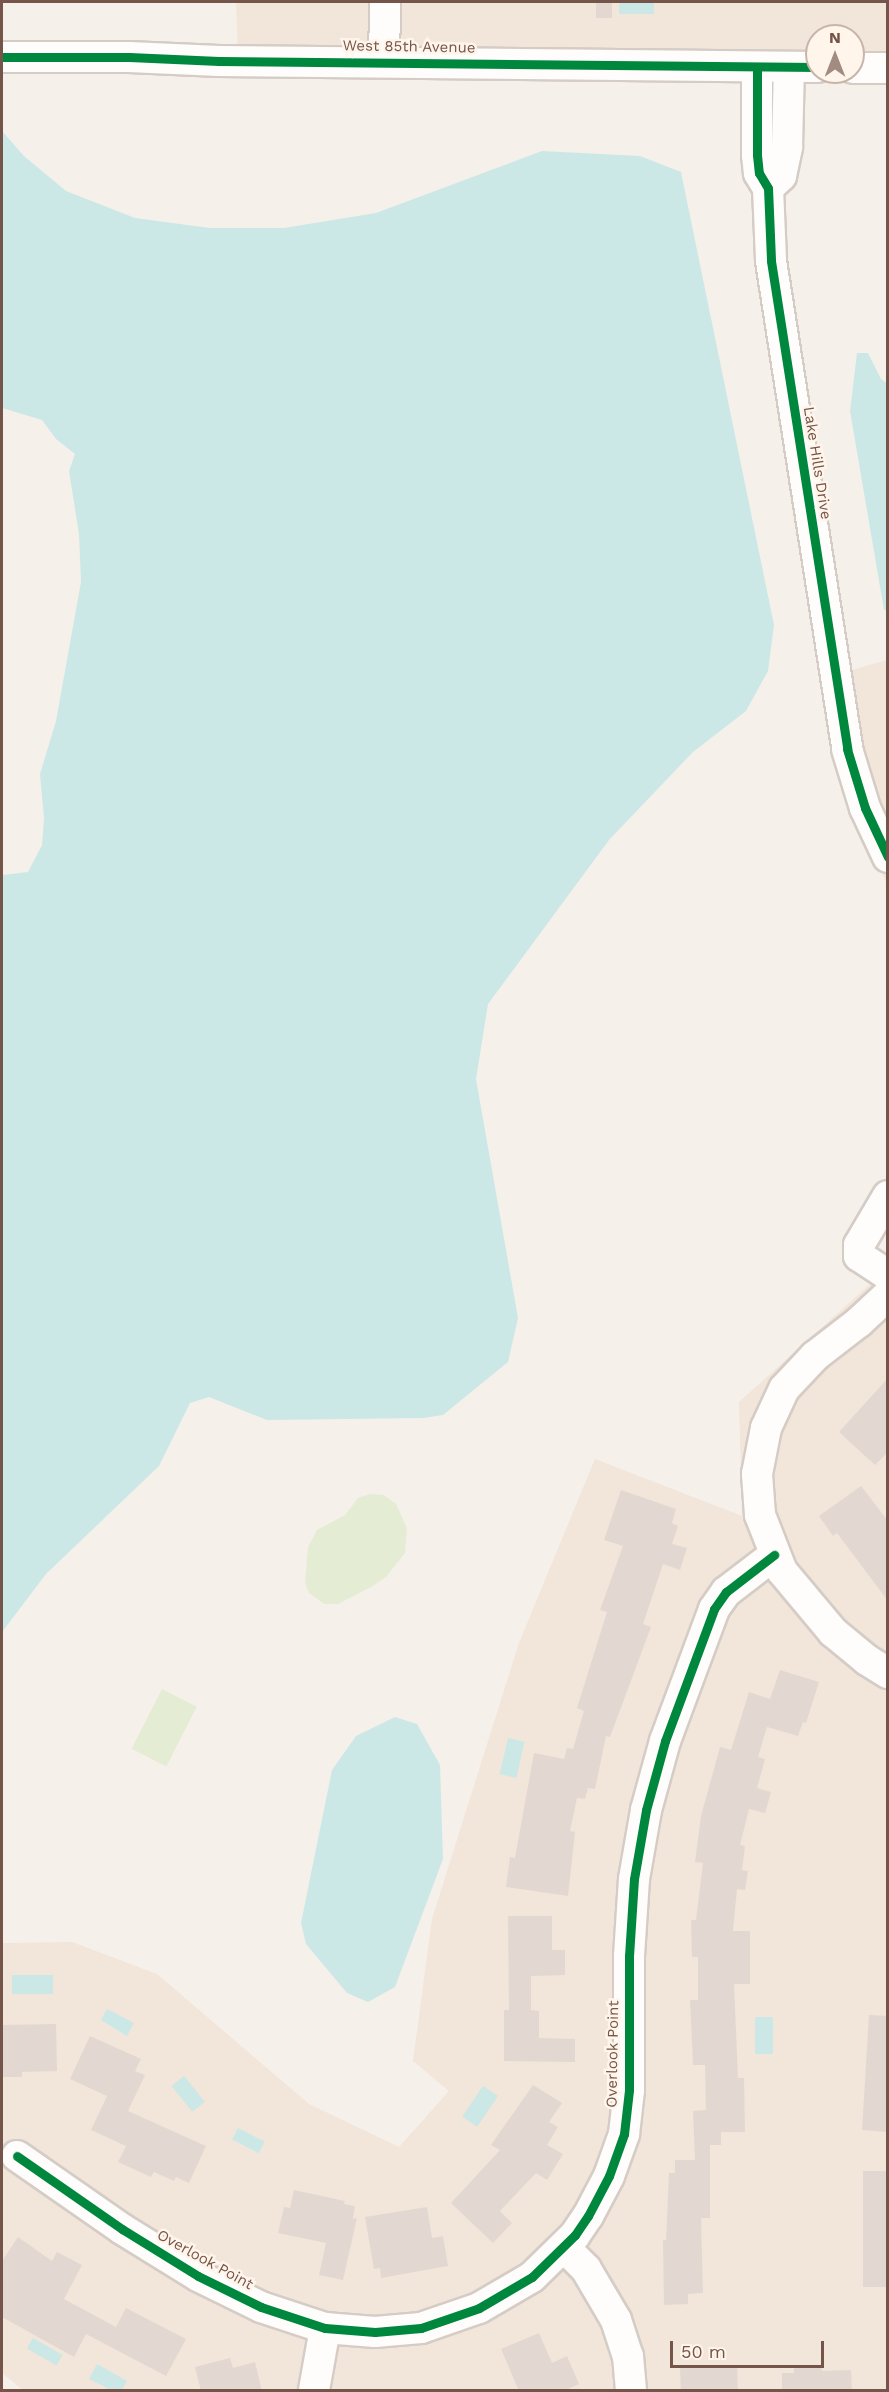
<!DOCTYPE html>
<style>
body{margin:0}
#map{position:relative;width:889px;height:2392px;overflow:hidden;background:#f6f0ea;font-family:"Work Sans",sans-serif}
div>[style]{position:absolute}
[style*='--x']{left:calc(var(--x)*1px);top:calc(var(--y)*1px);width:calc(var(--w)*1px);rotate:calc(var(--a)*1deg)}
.residential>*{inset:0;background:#f2e5da}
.green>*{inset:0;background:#e4edd4;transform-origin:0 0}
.water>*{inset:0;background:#cbe8e7;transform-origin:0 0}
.building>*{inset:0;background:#e3d8d1;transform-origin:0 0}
.roads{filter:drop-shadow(2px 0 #d5ccc6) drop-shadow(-2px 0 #d5ccc6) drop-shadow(0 2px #d5ccc6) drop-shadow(0 -2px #d5ccc6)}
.minor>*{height:30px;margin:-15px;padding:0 15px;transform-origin:15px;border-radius:15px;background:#fefdfc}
.cycleway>*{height:9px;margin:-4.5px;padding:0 4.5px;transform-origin:4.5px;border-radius:4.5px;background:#00873e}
span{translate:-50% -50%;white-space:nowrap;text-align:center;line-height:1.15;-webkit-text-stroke:5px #fff5ea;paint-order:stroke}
.street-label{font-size:15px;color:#755449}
.frame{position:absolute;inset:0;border:3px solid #755449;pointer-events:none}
.north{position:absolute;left:805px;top:24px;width:60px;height:60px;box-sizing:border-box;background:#fff5ea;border:2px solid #c8b5aa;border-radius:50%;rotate:0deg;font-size:16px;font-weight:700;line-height:24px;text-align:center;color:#755449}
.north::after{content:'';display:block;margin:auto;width:21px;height:27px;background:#a28b81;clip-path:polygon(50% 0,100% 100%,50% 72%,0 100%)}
.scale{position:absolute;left:670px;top:2341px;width:154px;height:27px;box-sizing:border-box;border:3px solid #755449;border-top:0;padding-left:8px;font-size:18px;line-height:21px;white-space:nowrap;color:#755449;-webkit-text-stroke:4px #fff5ea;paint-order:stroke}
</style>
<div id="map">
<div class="residential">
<i style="clip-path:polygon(236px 2px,887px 2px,887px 59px,853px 58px,853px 36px,817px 36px,817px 58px,238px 52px)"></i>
<i style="clip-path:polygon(887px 660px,887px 884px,840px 783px,820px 679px)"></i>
<i style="clip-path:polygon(887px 1269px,887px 2390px,23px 2390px,2px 2373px,2px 1943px,72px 1942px,157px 1974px,309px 2104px,399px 2147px,449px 2091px,413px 2061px,432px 1919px,519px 1643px,595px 1459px,742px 1516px,739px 1402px)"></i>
</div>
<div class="green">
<i style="clip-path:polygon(370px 1494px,384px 1495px,396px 1504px,407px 1528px,405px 1553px,386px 1577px,373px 1586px,338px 1604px,324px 1604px,309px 1593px,305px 1583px,308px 1547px,317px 1530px,345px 1515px,358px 1498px)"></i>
<i style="left:162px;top:1689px;width:39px;height:67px;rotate:27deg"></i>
</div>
<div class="water">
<i style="left:619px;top:2px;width:35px;height:12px"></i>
<i style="clip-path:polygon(2px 131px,24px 156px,66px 191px,135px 218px,210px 228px,284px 228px,376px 213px,542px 151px,640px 156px,681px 172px,774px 625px,768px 671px,746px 711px,693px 752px,609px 840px,488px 1004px,476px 1079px,518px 1318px,508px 1362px,443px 1415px,423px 1418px,267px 1420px,209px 1397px,190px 1403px,159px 1466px,46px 1574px,2px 1632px,2px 875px,28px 872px,42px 845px,44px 818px,40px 774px,56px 721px,81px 582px,79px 534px,69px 471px,75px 454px,56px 439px,42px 420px,2px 408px)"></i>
<i style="clip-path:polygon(857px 353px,868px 353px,881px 379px,887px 383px,887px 610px,884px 610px,850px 411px)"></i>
<i style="clip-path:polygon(395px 1717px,417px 1724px,440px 1765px,443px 1859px,395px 1987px,368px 2002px,347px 1993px,306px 1944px,301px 1923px,332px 1770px,356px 1736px)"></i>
<i style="left:508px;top:1738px;width:17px;height:37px;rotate:13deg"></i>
<i style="left:12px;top:1975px;width:41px;height:19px"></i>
<i style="clip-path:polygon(107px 2009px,134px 2023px,127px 2036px,101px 2020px)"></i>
<i style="left:755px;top:2017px;width:18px;height:37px"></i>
<i style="left:184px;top:2076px;width:33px;height:16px;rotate:51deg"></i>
<i style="left:483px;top:2086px;width:18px;height:37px;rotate:34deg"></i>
<i style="left:238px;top:2128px;width:30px;height:13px;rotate:27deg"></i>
<i style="left:33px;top:2338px;width:34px;height:12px;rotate:30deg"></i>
<i style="clip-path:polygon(97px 2364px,127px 2381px,122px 2390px,111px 2390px,89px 2379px)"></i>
</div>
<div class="building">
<i style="left:596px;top:2px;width:16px;height:16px"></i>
<i style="clip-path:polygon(888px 1378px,888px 1452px,875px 1465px,839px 1432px)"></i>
<i style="clip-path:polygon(861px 1486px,888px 1521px,888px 1601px,837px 1533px,833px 1536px,819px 1516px)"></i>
<i style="clip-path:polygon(621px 1490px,676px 1509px,672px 1523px,678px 1526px,672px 1544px,687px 1548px,680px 1570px,663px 1564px,643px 1624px,651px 1627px,610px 1737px,606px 1736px,595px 1789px,588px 1788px,585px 1799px,577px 1798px,570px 1831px,575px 1832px,568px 1896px,506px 1887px,510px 1857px,515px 1858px,534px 1753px,564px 1759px,567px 1748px,573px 1749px,584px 1711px,577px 1708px,607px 1612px,600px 1610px,623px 1546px,604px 1540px)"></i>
<i style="clip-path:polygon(780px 1670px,819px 1682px,806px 1723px,803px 1722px,798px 1736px,767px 1727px,758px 1757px,765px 1759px,757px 1788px,771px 1792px,765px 1813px,749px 1809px,740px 1845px,745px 1846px,742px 1870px,748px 1871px,745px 1890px,737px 1889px,733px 1931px,750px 1931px,750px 1984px,734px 1984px,738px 2078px,744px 2078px,745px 2132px,721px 2132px,721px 2145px,710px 2145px,710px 2218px,701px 2218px,703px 2293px,688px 2294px,688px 2304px,664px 2305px,663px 2240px,666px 2240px,669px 2173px,675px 2173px,675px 2160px,695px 2160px,693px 2111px,706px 2110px,705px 2065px,693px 2065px,690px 2000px,698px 2000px,698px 1957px,692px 1957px,691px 1920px,696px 1920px,703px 1863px,695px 1862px,701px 1816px,720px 1747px,731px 1750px,749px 1692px,770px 1699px)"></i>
<i style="clip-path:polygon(508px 1916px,552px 1916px,552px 1950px,565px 1950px,565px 1975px,531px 1976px,531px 2010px,539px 2011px,539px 2038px,575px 2039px,575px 2062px,504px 2061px,504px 2010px,509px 2010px)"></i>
<i style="clip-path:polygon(869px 2015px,888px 2016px,888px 2132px,862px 2130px)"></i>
<i style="clip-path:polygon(56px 2024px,57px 2071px,22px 2072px,22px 2077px,2px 2077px,2px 2025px)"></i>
<i style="clip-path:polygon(90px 2036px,141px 2059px,135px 2071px,145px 2075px,128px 2111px,206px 2146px,189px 2183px,176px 2177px,174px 2181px,154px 2172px,151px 2177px,118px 2162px,126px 2146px,91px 2130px,107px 2096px,70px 2079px)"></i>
<i style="clip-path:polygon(533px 2085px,562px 2103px,549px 2122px,558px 2127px,547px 2145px,563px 2154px,547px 2180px,536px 2173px,500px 2211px,512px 2223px,493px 2243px,451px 2203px,500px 2150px,491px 2145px)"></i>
<i style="left:863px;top:2171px;width:25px;height:116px"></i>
<i style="clip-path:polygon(294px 2190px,345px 2201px,344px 2204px,355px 2206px,353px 2219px,357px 2218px,343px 2280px,319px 2275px,326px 2243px,278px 2233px,284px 2207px,290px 2208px)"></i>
<i style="clip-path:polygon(427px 2207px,432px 2238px,443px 2236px,448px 2266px,381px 2278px,380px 2268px,374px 2269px,365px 2217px)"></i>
<i style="clip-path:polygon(18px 2237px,52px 2261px,57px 2252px,82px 2265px,64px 2299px,116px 2327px,126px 2308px,186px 2339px,166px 2376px,86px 2334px,74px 2357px,2px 2317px,2px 2261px)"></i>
<i style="clip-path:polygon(539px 2333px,552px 2363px,567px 2356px,579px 2384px,564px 2391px,519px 2391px,501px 2349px)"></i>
<i style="clip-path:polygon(230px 2358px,233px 2368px,255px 2362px,262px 2391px,201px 2391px,195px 2367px)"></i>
<i style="left:737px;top:2365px;width:26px;height:57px;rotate:88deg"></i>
<i style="clip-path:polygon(794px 2365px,821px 2365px,822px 2371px,851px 2370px,852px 2391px,782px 2391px,782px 2373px,794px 2373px)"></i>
</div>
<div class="roads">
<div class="minor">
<i style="--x:2;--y:57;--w:127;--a:0"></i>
<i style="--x:129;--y:57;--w:90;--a:2.5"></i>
<i style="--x:219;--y:61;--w:598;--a:0.57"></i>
<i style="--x:384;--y:62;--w:60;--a:-89"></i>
<i style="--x:757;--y:67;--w:88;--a:90"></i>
<i style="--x:757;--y:155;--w:18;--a:84"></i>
<i style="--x:759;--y:173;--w:17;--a:59"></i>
<i style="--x:768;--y:188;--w:73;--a:87.6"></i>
<i style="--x:771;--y:261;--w:494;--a:81.1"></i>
<i style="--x:847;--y:749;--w:62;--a:73"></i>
<i style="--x:865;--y:808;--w:54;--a:64.9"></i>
<i style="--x:853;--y:68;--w:35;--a:0"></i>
<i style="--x:768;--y:188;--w:18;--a:-43"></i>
<i style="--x:781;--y:176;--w:30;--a:-78"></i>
<i style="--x:787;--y:147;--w:80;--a:-88.6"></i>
<i style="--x:888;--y:1196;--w:57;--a:120.6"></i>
<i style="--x:859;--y:1245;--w:11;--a:90"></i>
<i style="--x:859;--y:1256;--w:35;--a:33"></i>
<i style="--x:888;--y:1295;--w:40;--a:137"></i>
<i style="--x:859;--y:1322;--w:56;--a:142.3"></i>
<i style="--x:815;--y:1356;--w:45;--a:133.2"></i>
<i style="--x:784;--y:1389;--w:43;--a:114.8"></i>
<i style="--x:766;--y:1428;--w:47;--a:101.1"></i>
<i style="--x:757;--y:1474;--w:41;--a:85.8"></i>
<i style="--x:760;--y:1515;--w:60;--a:68.6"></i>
<i style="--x:782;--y:1571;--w:80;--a:50.1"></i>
<i style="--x:833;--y:1632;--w:44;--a:39.5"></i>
<i style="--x:867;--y:1660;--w:25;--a:32"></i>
<i style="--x:17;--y:2156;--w:128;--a:34.8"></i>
<i style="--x:122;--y:2229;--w:89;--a:31.7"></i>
<i style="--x:198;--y:2276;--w:70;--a:26.2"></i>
<i style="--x:261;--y:2307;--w:67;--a:18.2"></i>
<i style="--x:325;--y:2328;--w:50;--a:4.6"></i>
<i style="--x:375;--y:2332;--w:46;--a:-5"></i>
<i style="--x:421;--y:2328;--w:61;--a:-19"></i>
<i style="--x:479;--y:2308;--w:61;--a:-30.3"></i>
<i style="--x:532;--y:2277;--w:60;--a:-44.3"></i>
<i style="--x:575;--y:2235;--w:23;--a:-56"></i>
<i style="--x:588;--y:2216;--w:45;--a:-62.3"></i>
<i style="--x:609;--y:2176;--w:45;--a:-70.3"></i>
<i style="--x:624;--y:2134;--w:44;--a:-83.5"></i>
<i style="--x:629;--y:2090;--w:134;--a:-90"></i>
<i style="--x:629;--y:1956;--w:77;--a:-86.3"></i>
<i style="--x:634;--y:1879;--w:70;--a:-80.1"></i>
<i style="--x:646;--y:1810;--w:72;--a:-74.6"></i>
<i style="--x:665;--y:1741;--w:141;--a:-69.6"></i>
<i style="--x:714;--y:1609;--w:21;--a:-55"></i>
<i style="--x:726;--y:1592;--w:61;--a:-37.6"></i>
<i style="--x:564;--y:2247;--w:31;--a:45"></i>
<i style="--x:586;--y:2269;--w:59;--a:59.5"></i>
<i style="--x:616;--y:2320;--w:38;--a:72"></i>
<i style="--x:628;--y:2356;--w:34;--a:85"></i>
<i style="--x:314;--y:2390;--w:63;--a:-79.9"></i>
</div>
</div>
<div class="cycleway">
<i style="--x:2;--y:57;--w:127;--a:0"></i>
<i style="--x:129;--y:57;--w:90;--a:2.5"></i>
<i style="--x:219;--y:61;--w:598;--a:0.57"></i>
<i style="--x:757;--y:67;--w:88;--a:90"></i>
<i style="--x:757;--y:155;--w:18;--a:84"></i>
<i style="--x:759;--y:173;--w:17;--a:59"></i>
<i style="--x:768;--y:188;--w:73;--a:87.6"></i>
<i style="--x:771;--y:261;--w:494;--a:81.1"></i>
<i style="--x:847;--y:749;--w:62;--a:73"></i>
<i style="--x:865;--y:808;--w:54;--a:64.9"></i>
<i style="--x:17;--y:2156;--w:128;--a:34.8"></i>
<i style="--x:122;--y:2229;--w:89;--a:31.7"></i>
<i style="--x:198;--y:2276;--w:70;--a:26.2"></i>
<i style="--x:261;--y:2307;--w:67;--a:18.2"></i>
<i style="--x:325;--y:2328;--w:50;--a:4.6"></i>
<i style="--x:375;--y:2332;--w:46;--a:-5"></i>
<i style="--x:421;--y:2328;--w:61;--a:-19"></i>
<i style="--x:479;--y:2308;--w:61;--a:-30.3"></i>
<i style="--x:532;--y:2277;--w:60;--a:-44.3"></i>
<i style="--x:575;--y:2235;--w:23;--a:-56"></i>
<i style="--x:588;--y:2216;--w:45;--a:-62.3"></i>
<i style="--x:609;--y:2176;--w:45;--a:-70.3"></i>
<i style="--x:624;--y:2134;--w:44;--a:-83.5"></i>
<i style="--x:629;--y:2090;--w:134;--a:-90"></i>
<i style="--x:629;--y:1956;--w:77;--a:-86.3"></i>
<i style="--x:634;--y:1879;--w:70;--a:-80.1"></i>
<i style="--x:646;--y:1810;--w:72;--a:-74.6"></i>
<i style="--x:665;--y:1741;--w:141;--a:-69.6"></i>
<i style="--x:714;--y:1609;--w:21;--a:-55"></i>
<i style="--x:726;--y:1592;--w:61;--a:-37.6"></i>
</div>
<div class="street-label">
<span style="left:409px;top:47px;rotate:1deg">West 85th Avenue</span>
<span style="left:817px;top:463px;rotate:81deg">Lake Hills Drive</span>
<span style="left:613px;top:2054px;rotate:-89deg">Overlook Point</span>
<span style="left:205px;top:2260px;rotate:29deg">Overlook Point</span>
</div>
<div class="frame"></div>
<div class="north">N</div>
<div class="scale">50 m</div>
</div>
